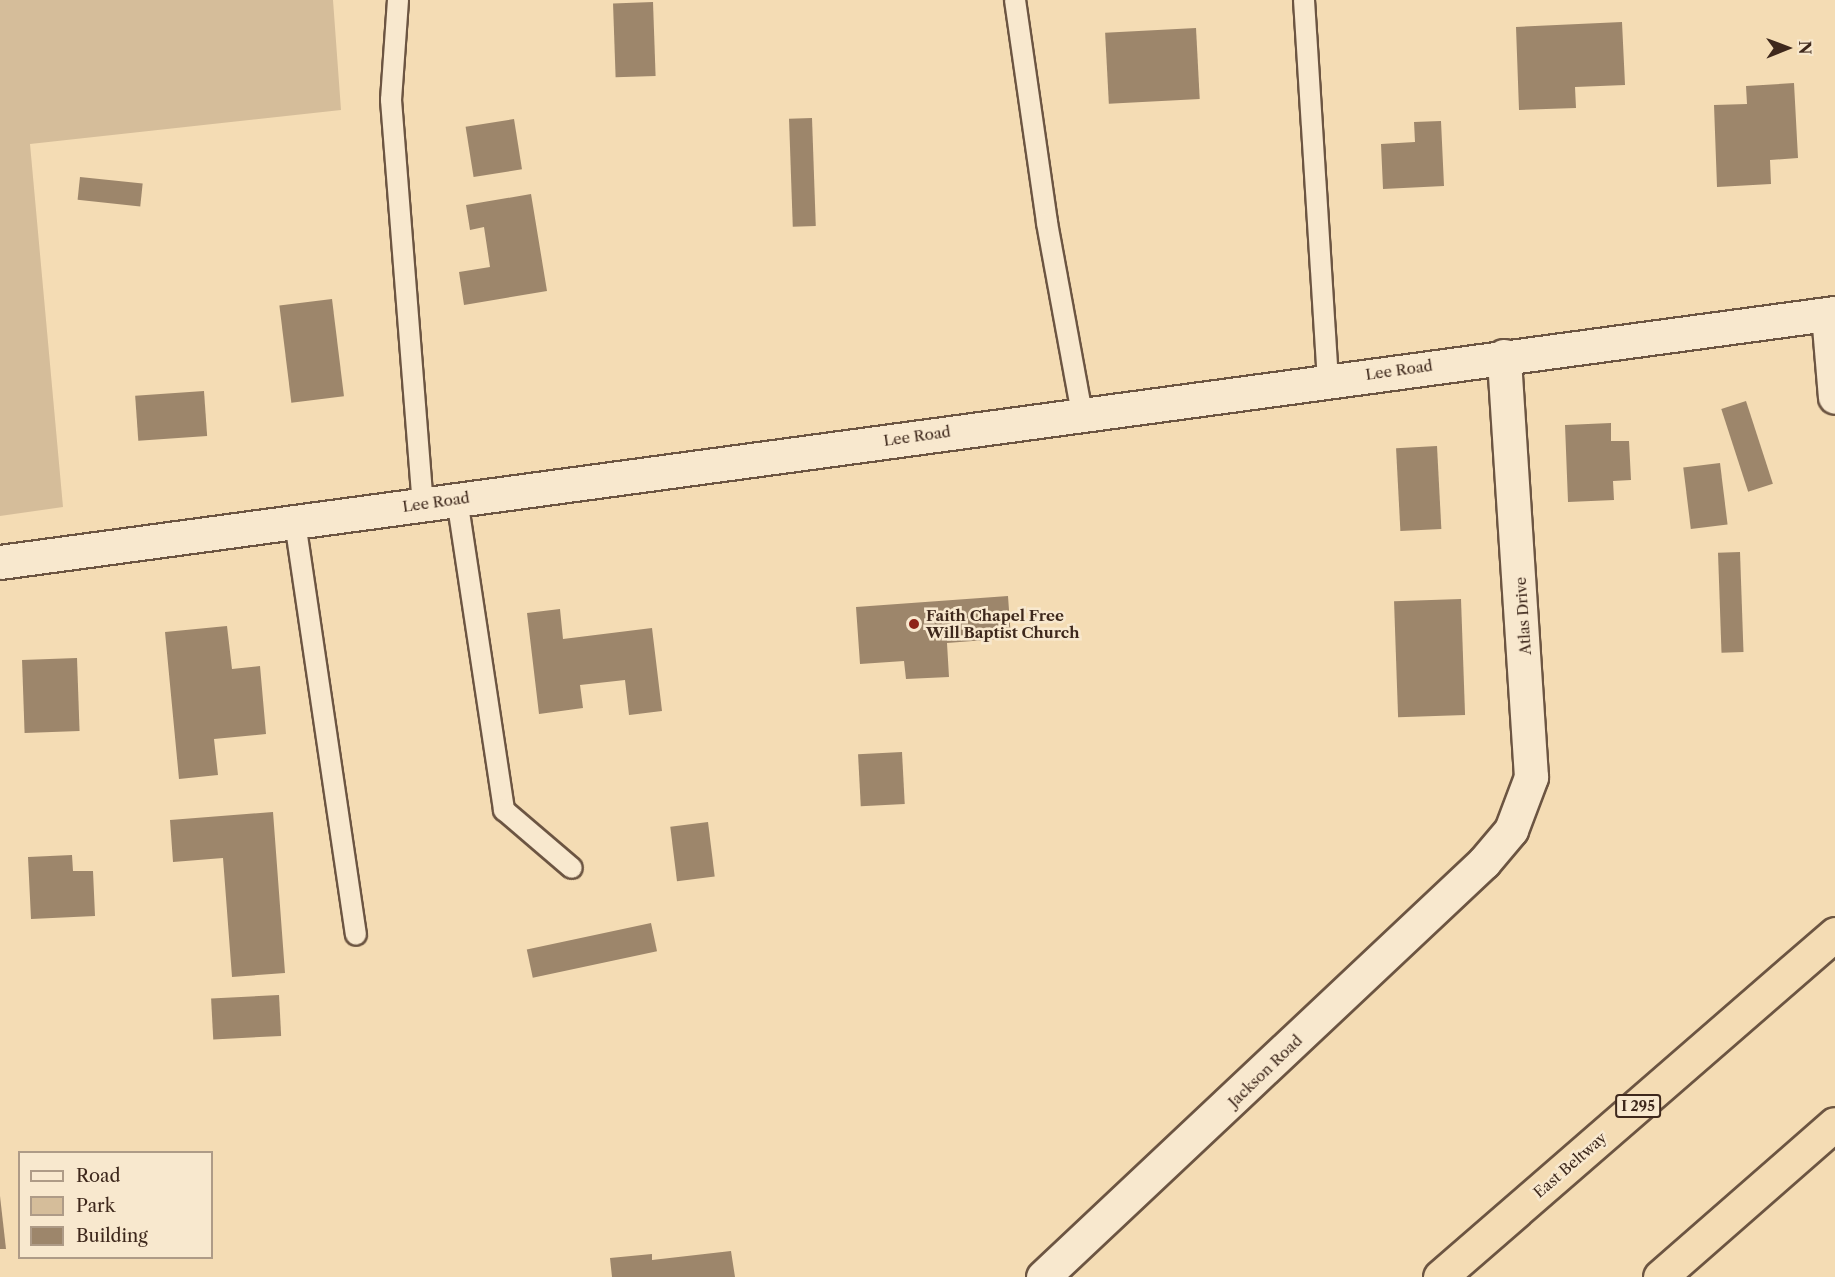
<!DOCTYPE html>
<style>
body{margin:0}
#map{position:relative;width:1835px;height:1277px;overflow:hidden;background:#f4dcb4;font-family:"Libre Caslon Text",serif}
div>[style]{position:absolute}
[style*='--x']{left:calc(var(--x)*1px);top:calc(var(--y)*1px);width:calc(var(--w)*1px);rotate:calc(var(--a)*1deg)}
.green>*{inset:0;background:#d5bd9a}
.building>*{inset:0;background:#9d866b;transform-origin:0 0}
.roads{filter:drop-shadow(2px 0 #6c5542) drop-shadow(-2px 0 #6c5542) drop-shadow(0 2px #6c5542) drop-shadow(0 -2px #6c5542)}
.lane>*{height:20px;margin:-10px;padding:0 10px;transform-origin:10px;border-radius:10px;background:#f8e8ce}
.street>*{height:33px;margin:-16.5px;padding:0 16.5px;transform-origin:16.5px;border-radius:16.5px;background:#f8e8ce}
.secondary>*{height:33px;margin:-16.5px;padding:0 16.5px;transform-origin:16.5px;border-radius:16.5px;background:#f8e8ce}
.highway>*{height:33px;margin:-16.5px;padding:0 16.5px;transform-origin:16.5px;border-radius:16.5px;background:#f4dcb4}
.dots>*{width:16px;height:16px;translate:-50% -50%;box-sizing:border-box;border:3px solid #f8e8ce;border-radius:50%}
span{translate:-50% -50%;white-space:nowrap;text-align:center;line-height:1.15;-webkit-text-stroke:5px #f8e8ce;paint-order:stroke}
.shield-label span{padding:2px 4px;background:#f8e8ce;border:2px solid;border-radius:4px;-webkit-text-stroke-width:0}
.shield-label{font-size:14px;color:#3e281c;font-weight:700}
.street-label{font-size:15px;color:#3e281c}
.poi-label{font-size:15px;color:#3e281c;font-weight:700}
.left{translate:0 -50%;text-align:left}
.legend{position:absolute;left:18px;top:1151px;width:195px;height:108px;box-sizing:border-box;background:#f8e8ce;border:2px solid #ae9b87;margin:0;padding:8px 10px;list-style:none;font-size:18px;color:#3e281c}
.legend li{display:flex;align-items:center;gap:12px;height:30px}
.legend b{width:30px;border:2px solid #ae9b87}
.north{position:absolute;left:1757px;top:18px;width:60px;height:60px;-webkit-text-stroke:4px #f8e8ce;paint-order:stroke;rotate:89deg;font-size:16px;font-weight:700;line-height:24px;text-align:center;color:#3e281c}
.north::after{content:'';display:block;margin:auto;width:21px;height:27px;background:#3e281c;clip-path:polygon(50% 0,100% 100%,50% 72%,0 100%)}
</style>
<div id="map">
<div class="green">
<i style="clip-path:polygon(0 0,333px 0,341px 110px,30px 144px,63px 507px,0 516px)"></i>
</div>
<div class="building">
<i style="left:653px;top:2px;width:74px;height:40px;rotate:88deg"></i>
<i style="clip-path:polygon(1622px 22px,1625px 85px,1575px 87px,1576px 108px,1519px 110px,1516px 27px)"></i>
<i style="left:1196px;top:28px;width:71px;height:91px;rotate:87deg"></i>
<i style="clip-path:polygon(1794px 83px,1798px 158px,1770px 160px,1771px 184px,1717px 187px,1714px 105px,1747px 104px,1746px 86px)"></i>
<i style="left:812px;top:118px;width:108px;height:23px;rotate:88deg"></i>
<i style="left:514px;top:119px;width:51px;height:49px;rotate:81deg"></i>
<i style="clip-path:polygon(1441px 121px,1444px 186px,1383px 189px,1381px 144px,1415px 142px,1414px 122px)"></i>
<i style="left:80px;top:177px;width:63px;height:23px;rotate:6deg"></i>
<i style="clip-path:polygon(531px 194px,547px 291px,464px 305px,459px 272px,490px 267px,484px 227px,470px 230px,466px 205px)"></i>
<i style="left:332px;top:299px;width:98px;height:53px;rotate:83deg"></i>
<i style="left:204px;top:391px;width:45px;height:69px;rotate:86deg"></i>
<i style="left:1746px;top:401px;width:87px;height:26px;rotate:72deg"></i>
<i style="clip-path:polygon(1611px 423px,1611px 441px,1629px 441px,1631px 480px,1613px 481px,1614px 500px,1568px 502px,1565px 425px)"></i>
<i style="left:1437px;top:446px;width:83px;height:41px;rotate:87deg"></i>
<i style="left:1720px;top:463px;width:62px;height:37px;rotate:83deg"></i>
<i style="left:1740px;top:552px;width:100px;height:22px;rotate:88deg"></i>
<i style="clip-path:polygon(1008px 596px,1011px 638px,947px 643px,949px 677px,906px 679px,904px 661px,860px 664px,856px 607px)"></i>
<i style="left:1461px;top:599px;width:116px;height:67px;rotate:88deg"></i>
<i style="clip-path:polygon(560px 609px,563px 639px,652px 628px,662px 711px,629px 715px,625px 680px,580px 685px,583px 708px,539px 714px,527px 613px)"></i>
<i style="clip-path:polygon(227px 626px,232px 669px,260px 666px,266px 734px,214px 739px,218px 775px,179px 779px,165px 632px)"></i>
<i style="left:77px;top:658px;width:73px;height:55px;rotate:88deg"></i>
<i style="left:902px;top:752px;width:52px;height:44px;rotate:87deg"></i>
<i style="clip-path:polygon(273px 812px,285px 973px,232px 977px,223px 858px,173px 862px,170px 820px)"></i>
<i style="left:708px;top:822px;width:55px;height:38px;rotate:83deg"></i>
<i style="clip-path:polygon(72px 855px,73px 871px,93px 871px,95px 916px,31px 919px,28px 857px)"></i>
<i style="left:651px;top:923px;width:29px;height:127px;rotate:78deg"></i>
<i style="left:279px;top:995px;width:41px;height:68px;rotate:87deg"></i>
<i style="clip-path:polygon(0 1196px,6px 1249px,0 1249px)"></i>
<i style="clip-path:polygon(731px 1251px,735px 1277px,612px 1277px,610px 1258px,652px 1254px,652px 1260px)"></i>
</div>
<div class="roads">
<div class="lane">
<i style="--x:398;--y:0;--w:100;--a:94"></i>
<i style="--x:391;--y:100;--w:405;--a:85.5"></i>
<i style="--x:1015;--y:0;--w:225;--a:81.8"></i>
<i style="--x:1047;--y:223;--w:194;--a:79.6"></i>
<i style="--x:1304;--y:0;--w:381;--a:86.4"></i>
<i style="--x:457;--y:499;--w:315;--a:81.4"></i>
<i style="--x:504;--y:810;--w:89;--a:40.5"></i>
<i style="--x:295;--y:522;--w:417;--a:81.6"></i>
</div>
<div class="street">
<i style="--x:1828;--y:314;--w:83;--a:85.2"></i>
<i style="--x:1043;--y:1277;--w:606;--a:-43.26"></i>
<i style="--x:1484;--y:862;--w:42;--a:-49.8"></i>
<i style="--x:1511;--y:830;--w:57;--a:-69.3"></i>
<i style="--x:1531;--y:777;--w:422;--a:-93.7"></i>
</div>
<div class="secondary">
<i style="--x:0;--y:562;--w:1852;--a:-7.73"></i>
</div>
<div class="highway">
<i style="--x:1440;--y:1277;--w:523;--a:-40.97"></i>
<i style="--x:1660;--y:1277;--w:232;--a:-41.2"></i>
</div>
</div>
<div class="dots">
<i style="left:914px;top:624px;background:#8f2418"></i>
</div>
<div class="shield-label">
<span style="left:1638px;top:1106px">I 295</span>
</div>
<div class="street-label">
<span style="left:1399px;top:370px;rotate:-8deg">Lee Road</span>
<span style="left:917px;top:436px;rotate:-8deg">Lee Road</span>
<span style="left:436px;top:502px;rotate:-8deg">Lee Road</span>
<span style="left:1523px;top:616px;rotate:-94deg">Atlas Drive</span>
<span style="left:1265px;top:1071px;rotate:-44deg">Jackson Road</span>
<span style="left:1570px;top:1165px;rotate:-41deg">East Beltway</span>
</div>
<div class="poi-label">
<span class="left" style="left:926px;top:624px">Faith Chapel Free<br>Will Baptist Church</span>
</div>
<ul class="legend">
<li><b style="height:8px;background:#f8e8ce"></b>Road</li>
<li><b style="height:16px;background:#d5bd9a"></b>Park</li>
<li><b style="height:16px;background:#9d866b"></b>Building</li>
</ul>
<div class="north">N</div>
</div>
